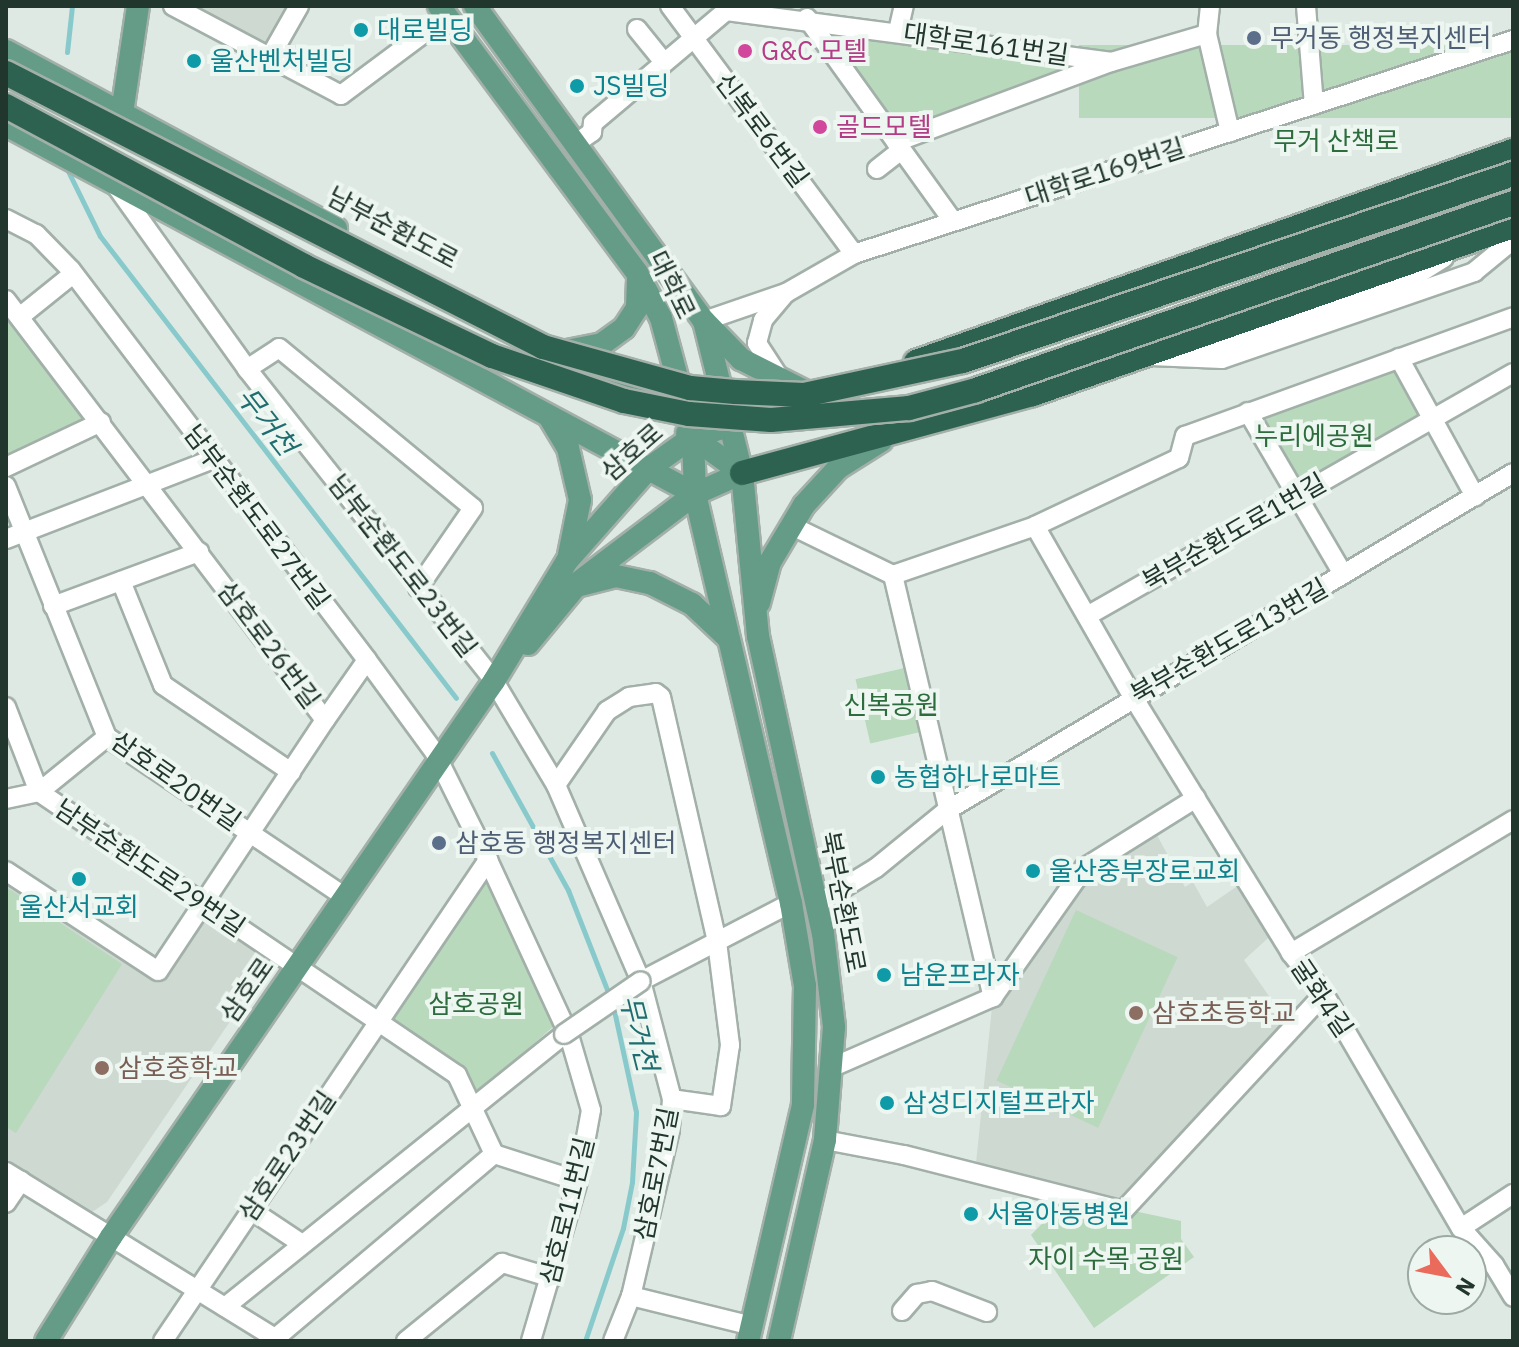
<!DOCTYPE html>
<meta charset="utf-8">
<style>
body{margin:0}
#map{position:relative;width:1519px;height:1347px;overflow:hidden;background:#dee9e3;font-family:"IBM Plex Sans","Noto Sans KR",sans-serif}
div>[style]{position:absolute}
[style*='--x']{left:calc(var(--x)*1px);top:calc(var(--y)*1px);width:calc(var(--w)*1px);rotate:calc(var(--a)*1deg)}
.built>*{inset:0;background:#cdd9d1}
.green>*{inset:0;background:#b8d9bc;transform-origin:0 0}
.stream>*{height:5px;margin:-2.5px;padding:0 2.5px;transform-origin:2.5px;border-radius:2.5px;background:#88cacc}
.roads{filter:drop-shadow(2px 0 #a2b0a9) drop-shadow(-2px 0 #a2b0a9) drop-shadow(0 2px #a2b0a9) drop-shadow(0 -2px #a2b0a9)}
.minor>*{height:18px;margin:-9px;padding:0 9px;transform-origin:9px;border-radius:9px;background:#fff}
.major>*{height:22px;margin:-11px;padding:0 11px;transform-origin:11px;border-radius:11px;background:#659c87}
.highway>*{height:24px;margin:-12px;padding:0 12px;transform-origin:12px;border-radius:12px;background:#2e6250}
.bridges{filter:drop-shadow(2px 0 #a2b0a9) drop-shadow(-2px 0 #a2b0a9) drop-shadow(0 2px #a2b0a9) drop-shadow(0 -2px #a2b0a9)}
.minor-bridge>*{height:18px;margin:-9px;padding:0 9px;transform-origin:9px;border-radius:9px;background:#fff}
.highway-bridge>*{height:24px;margin:-12px;padding:0 12px;transform-origin:12px;border-radius:12px;background:#2e6250}
.dots>*{width:22px;height:22px;translate:-50% -50%;box-sizing:border-box;border:4px solid #eef6f1;border-radius:50%}
span{translate:-50% -50%;white-space:nowrap;text-align:center;line-height:1.15;-webkit-text-stroke:8px #eef6f1;paint-order:stroke}
.culture-label{font-size:26px;color:#0d838f}
.left{translate:0 -50%;text-align:left}
.service-label{font-size:26px;color:#4e5e75}
.street-label{font-size:26px;color:#21372e}
.hotel-label{font-size:26px;color:#b23c85}
.park-label{font-size:26px;color:#2d6c3d}
.education-label{font-size:26px;color:#785e54}
.water-label{font-size:28px;color:#1f6d6f;font-style:italic}
.frame{position:absolute;inset:0;border:8px solid #21372e;pointer-events:none}
.north{position:absolute;left:1407px;top:1235px;width:80px;height:80px;box-sizing:border-box;background:#eef6f1;border:2px solid #9caaa3;border-radius:50%;rotate:122deg;font-size:22px;font-weight:700;line-height:32px;text-align:center;color:#21372e}
.north::after{content:'';display:block;margin:auto;width:28px;height:36px;background:#ea6b5b;clip-path:polygon(50% 0,100% 100%,50% 72%,0 100%)}
</style>
<div id="map">
<div class="built">
<i style="clip-path:polygon(197px 6px,293px 6px,270px 48px)"></i>
<i style="clip-path:polygon(1151px 824px,1185px 887px,1193px 882px,1207px 907px,1246px 880px,1277px 930px,1244px 960px,1291px 1028px,1123px 1211px,975px 1173px,993px 997px,1084px 868px)"></i>
<i style="clip-path:polygon(6px 875px,158px 976px,204px 910px,274px 957px,107px 1202px,92px 1212px,6px 1160px)"></i>
</div>
<div class="green">
<i style="clip-path:polygon(807px 18px,1111px 62px,896px 142px)"></i>
<i style="left:1513px;top:45px;width:73px;height:434px;rotate:90deg"></i>
<i style="clip-path:polygon(6px 300px,101px 422px,6px 467px)"></i>
<i style="clip-path:polygon(1399px 358px,1433px 419px,1297px 496px,1248px 412px)"></i>
<i style="left:913px;top:666px;width:66px;height:59px;rotate:77deg"></i>
<i style="clip-path:polygon(487px 875px,555px 1025px,474px 1097px,389px 1021px)"></i>
<i style="clip-path:polygon(6px 887px,122px 964px,16px 1133px,6px 1127px)"></i>
<i style="left:1076px;top:910px;width:112px;height:188px;rotate:25deg"></i>
<i style="clip-path:polygon(1068px 1197px,1181px 1221px,1181px 1239px,1194px 1257px,1094px 1328px,1031px 1235px)"></i>
</div>
<div class="stream">
<i style="--x:67;--y:52;--w:46;--a:-83.8"></i>
<i style="--x:66;--y:167;--w:77;--a:63.8"></i>
<i style="--x:100;--y:236;--w:583;--a:52.38"></i>
<i style="--x:492;--y:753;--w:157;--a:61"></i>
<i style="--x:568;--y:890;--w:115;--a:68.6"></i>
<i style="--x:585;--y:1341;--w:119;--a:-71.4"></i>
<i style="--x:623;--y:1228;--w:47;--a:-78.9"></i>
<i style="--x:632;--y:1182;--w:70;--a:-86.7"></i>
<i style="--x:636;--y:1112;--w:108;--a:-102.2"></i>
</div>
<div class="roads">
<div class="minor">
<i style="--x:173;--y:6;--w:190;--a:27.9"></i>
<i style="--x:341;--y:95;--w:132;--a:-36.7"></i>
<i style="--x:670;--y:6;--w:309;--a:53.4"></i>
<i style="--x:1210;--y:6;--w:28;--a:96"></i>
<i style="--x:1207;--y:34;--w:101;--a:76.8"></i>
<i style="--x:1306;--y:6;--w:99;--a:85.4"></i>
<i style="--x:807;--y:18;--w:250;--a:54.3"></i>
<i style="--x:637;--y:29;--w:41;--a:50.9"></i>
<i style="--x:898;--y:31;--w:26;--a:-77"></i>
<i style="--x:270;--y:57;--w:59;--a:-60.4"></i>
<i style="--x:896;--y:142;--w:229;--a:-20.4"></i>
<i style="--x:1111;--y:62;--w:100;--a:-16.3"></i>
<i style="--x:575;--y:144;--w:21;--a:-35"></i>
<i style="--x:592;--y:132;--w:9;--a:-84"></i>
<i style="--x:593;--y:123;--w:174;--a:-40.1"></i>
<i style="--x:726;--y:11;--w:388;--a:7.5"></i>
<i style="--x:877;--y:169;--w:31;--a:-38"></i>
<i style="--x:114;--y:183;--w:229;--a:54.4"></i>
<i style="--x:247;--y:369;--w:398;--a:51.6"></i>
<i style="--x:494;--y:681;--w:121;--a:59.2"></i>
<i style="--x:556;--y:785;--w:214;--a:66.6"></i>
<i style="--x:641;--y:981;--w:122;--a:75.3"></i>
<i style="--x:672;--y:1099;--w:31;--a:94"></i>
<i style="--x:670;--y:1130;--w:171;--a:103.2"></i>
<i style="--x:631;--y:1296;--w:48;--a:111.8"></i>
<i style="--x:6;--y:219;--w:34;--a:27"></i>
<i style="--x:36;--y:234;--w:50;--a:45.8"></i>
<i style="--x:71;--y:270;--w:490;--a:52.8"></i>
<i style="--x:367;--y:660;--w:115;--a:53.8"></i>
<i style="--x:435;--y:753;--w:119;--a:63.6"></i>
<i style="--x:488;--y:860;--w:193;--a:65.2"></i>
<i style="--x:569;--y:1035;--w:78;--a:73.7"></i>
<i style="--x:591;--y:1110;--w:72;--a:100.4"></i>
<i style="--x:578;--y:1181;--w:167;--a:106.4"></i>
<i style="--x:6;--y:300;--w:527;--a:52.78"></i>
<i style="--x:325;--y:720;--w:301;--a:123.6"></i>
<i style="--x:158;--y:971;--w:182;--a:-146.7"></i>
<i style="--x:22;--y:315;--w:65;--a:-38.8"></i>
<i style="--x:704;--y:321;--w:87;--a:-18.9"></i>
<i style="--x:786;--y:293;--w:78;--a:-29.8"></i>
<i style="--x:854;--y:254;--w:693;--a:-17.99"></i>
<i style="--x:1192;--y:354;--w:231;--a:-19"></i>
<i style="--x:1410;--y:279;--w:40;--a:-32"></i>
<i style="--x:1151;--y:356;--w:71;--a:2.4"></i>
<i style="--x:1222;--y:359;--w:267;--a:-19"></i>
<i style="--x:1474;--y:272;--w:50;--a:-39.4"></i>
<i style="--x:1399;--y:358;--w:158;--a:61.2"></i>
<i style="--x:247;--y:369;--w:38;--a:-33"></i>
<i style="--x:279;--y:348;--w:251;--a:39.5"></i>
<i style="--x:473;--y:508;--w:97;--a:124.5"></i>
<i style="--x:777;--y:374;--w:37;--a:-123"></i>
<i style="--x:757;--y:343;--w:24;--a:-75"></i>
<i style="--x:763;--y:320;--w:33;--a:-50"></i>
<i style="--x:1248;--y:412;--w:188;--a:59.6"></i>
<i style="--x:6;--y:467;--w:105;--a:-25.3"></i>
<i style="--x:6;--y:486;--w:271;--a:68.1"></i>
<i style="--x:107;--y:737;--w:287;--a:33.9"></i>
<i style="--x:790;--y:525;--w:114;--a:25.9"></i>
<i style="--x:893;--y:575;--w:150;--a:-19"></i>
<i style="--x:1035;--y:526;--w:159;--a:-25.3"></i>
<i style="--x:1179;--y:458;--w:23;--a:-75"></i>
<i style="--x:1185;--y:436;--w:349;--a:-19.9"></i>
<i style="--x:1035;--y:526;--w:197;--a:60.2"></i>
<i style="--x:1133;--y:697;--w:301;--a:58.3"></i>
<i style="--x:1291;--y:953;--w:53;--a:51.2"></i>
<i style="--x:1324;--y:994;--w:271;--a:59.7"></i>
<i style="--x:1461;--y:1228;--w:50;--a:48.3"></i>
<i style="--x:1494;--y:1265;--w:37;--a:59"></i>
<i style="--x:6;--y:539;--w:222;--a:-21.1"></i>
<i style="--x:893;--y:575;--w:434;--a:76.7"></i>
<i style="--x:121;--y:581;--w:112;--a:68"></i>
<i style="--x:163;--y:685;--w:155;--a:34.2"></i>
<i style="--x:53;--y:606;--w:156;--a:-20.3"></i>
<i style="--x:1087;--y:616;--w:490;--a:-29.7"></i>
<i style="--x:6;--y:707;--w:91;--a:68.8"></i>
<i style="--x:39;--y:792;--w:505;--a:34.1"></i>
<i style="--x:457;--y:1075;--w:87;--a:64.9"></i>
<i style="--x:325;--y:720;--w:73;--a:-55"></i>
<i style="--x:556;--y:785;--w:90;--a:-55.4"></i>
<i style="--x:607;--y:711;--w:26;--a:-32"></i>
<i style="--x:629;--y:697;--w:27;--a:-8"></i>
<i style="--x:656;--y:693;--w:6;--a:39"></i>
<i style="--x:661;--y:697;--w:251;--a:77.1"></i>
<i style="--x:717;--y:942;--w:104;--a:82.8"></i>
<i style="--x:730;--y:1045;--w:62;--a:98.4"></i>
<i style="--x:721;--y:1106;--w:49;--a:-171.9"></i>
<i style="--x:6;--y:799;--w:34;--a:-12"></i>
<i style="--x:39;--y:792;--w:87;--a:-39"></i>
<i style="--x:817;--y:904;--w:69;--a:-31.4"></i>
<i style="--x:876;--y:868;--w:90;--a:-39.2"></i>
<i style="--x:946;--y:811;--w:660;--a:-30.8"></i>
<i style="--x:1291;--y:953;--w:259;--a:-30.9"></i>
<i style="--x:641;--y:981;--w:169;--a:-27.5"></i>
<i style="--x:833;--y:1067;--w:175;--a:-23.6"></i>
<i style="--x:993;--y:997;--w:158;--a:-54.8"></i>
<i style="--x:1084;--y:868;--w:132;--a:-32"></i>
<i style="--x:825;--y:1140;--w:80;--a:10.8"></i>
<i style="--x:904;--y:1155;--w:226;--a:14.3"></i>
<i style="--x:1123;--y:1211;--w:296;--a:-47.2"></i>
<i style="--x:6;--y:1172;--w:322;--a:31.7"></i>
<i style="--x:6;--y:1203;--w:27;--a:-56"></i>
<i style="--x:251;--y:1210;--w:61;--a:33.7"></i>
<i style="--x:1461;--y:1228;--w:62;--a:-33.2"></i>
<i style="--x:631;--y:1296;--w:125;--a:13.9"></i>
<i style="--x:225;--y:1307;--w:435;--a:-38.8"></i>
<i style="--x:902;--y:1311;--w:23;--a:-49"></i>
<i style="--x:917;--y:1294;--w:15;--a:-11"></i>
<i style="--x:932;--y:1291;--w:59;--a:20.9"></i>
<i style="--x:163;--y:1341;--w:581;--a:-55.95"></i>
<i style="--x:272;--y:1341;--w:290;--a:-40.1"></i>
<i style="--x:494;--y:1154;--w:88;--a:17.8"></i>
<i style="--x:406;--y:1341;--w:124;--a:-39.1"></i>
<i style="--x:502;--y:1263;--w:52;--a:16.7"></i>
</div>
<div class="major">
<i style="--x:439;--y:6;--w:332;--a:53.4"></i>
<i style="--x:637;--y:273;--w:51;--a:61.9"></i>
<i style="--x:661;--y:318;--w:123;--a:74.9"></i>
<i style="--x:693;--y:437;--w:57;--a:88"></i>
<i style="--x:695;--y:494;--w:420;--a:76.8"></i>
<i style="--x:791;--y:903;--w:84;--a:80.4"></i>
<i style="--x:805;--y:986;--w:119;--a:91"></i>
<i style="--x:803;--y:1105;--w:242;--a:103.1"></i>
<i style="--x:475;--y:6;--w:389;--a:54"></i>
<i style="--x:704;--y:321;--w:157;--a:76"></i>
<i style="--x:742;--y:473;--w:164;--a:84.4"></i>
<i style="--x:758;--y:636;--w:304;--a:77.7"></i>
<i style="--x:823;--y:933;--w:95;--a:83.3"></i>
<i style="--x:834;--y:1027;--w:113;--a:94.6"></i>
<i style="--x:825;--y:1140;--w:206;--a:102.9"></i>
<i style="--x:6;--y:51;--w:375;--a:28.3"></i>
<i style="--x:122;--y:113;--w:108;--a:-81.5"></i>
<i style="--x:6;--y:125;--w:782;--a:28.17"></i>
<i style="--x:705;--y:322;--w:52;--a:45.8"></i>
<i style="--x:741;--y:359;--w:71;--a:26.9"></i>
<i style="--x:567;--y:351;--w:36;--a:-11"></i>
<i style="--x:602;--y:344;--w:27;--a:-36"></i>
<i style="--x:624;--y:328;--w:24;--a:-57"></i>
<i style="--x:637;--y:308;--w:30;--a:-88"></i>
<i style="--x:581;--y:361;--w:73;--a:33.9"></i>
<i style="--x:550;--y:418;--w:35;--a:59"></i>
<i style="--x:568;--y:448;--w:53;--a:77"></i>
<i style="--x:580;--y:500;--w:56;--a:101.3"></i>
<i style="--x:687;--y:433;--w:68;--a:36"></i>
<i style="--x:579;--y:582;--w:146;--a:-37.2"></i>
<i style="--x:695;--y:494;--w:51;--a:-24.1"></i>
<i style="--x:759;--y:603;--w:42;--a:-75"></i>
<i style="--x:770;--y:562;--w:66;--a:-59.2"></i>
<i style="--x:804;--y:505;--w:50;--a:-47.4"></i>
<i style="--x:838;--y:468;--w:51;--a:-32.1"></i>
<i style="--x:528;--y:644;--w:75;--a:-50.4"></i>
<i style="--x:576;--y:586;--w:41;--a:-14"></i>
<i style="--x:616;--y:576;--w:35;--a:12"></i>
<i style="--x:650;--y:583;--w:47;--a:26.6"></i>
<i style="--x:692;--y:604;--w:50;--a:43.4"></i>
<i style="--x:46;--y:1341;--w:123;--a:-58"></i>
<i style="--x:111;--y:1237;--w:675;--a:-55.44"></i>
<i style="--x:494;--y:681;--w:140;--a:-58.7"></i>
<i style="--x:567;--y:561;--w:124;--a:-48.6"></i>
<i style="--x:649;--y:468;--w:54;--a:-35.2"></i>
<i style="--x:693;--y:437;--w:39;--a:-17"></i>
</div>
<div class="highway">
<i style="--x:916;--y:362;--w:633;--a:-19.47"></i>
<i style="--x:742;--y:473;--w:302;--a:-15.2"></i>
<i style="--x:1033;--y:394;--w:509;--a:-19.29"></i>
</div>
</div>
<div class="bridges">
<div class="minor-bridge">
<i style="--x:564;--y:1034;--w:93;--a:-34.5"></i>
</div>
<div class="highway-bridge">
<i style="--x:6;--y:73;--w:603;--a:27.03"></i>
<i style="--x:543;--y:347;--w:153;--a:15.6"></i>
<i style="--x:690;--y:388;--w:45;--a:5.1"></i>
<i style="--x:735;--y:392;--w:69;--a:2.5"></i>
<i style="--x:804;--y:395;--w:163;--a:-12.1"></i>
<i style="--x:963;--y:361;--w:581;--a:-18.78"></i>
<i style="--x:6;--y:106;--w:338;--a:28.2"></i>
<i style="--x:304;--y:266;--w:208;--a:25.6"></i>
<i style="--x:492;--y:356;--w:139;--a:18.8"></i>
<i style="--x:624;--y:401;--w:66;--a:11.3"></i>
<i style="--x:689;--y:414;--w:82;--a:4.2"></i>
<i style="--x:771;--y:420;--w:139;--a:-5"></i>
<i style="--x:909;--y:408;--w:69;--a:-15"></i>
<i style="--x:976;--y:390;--w:569;--a:-19.2"></i>
</div>
</div>
<div class="dots">
<i style="left:361px;top:30px;background:#0f9aa8"></i>
<i style="left:1254px;top:38px;background:#5c6f8a"></i>
<i style="left:745px;top:51px;background:#d1479c"></i>
<i style="left:194px;top:61px;background:#0f9aa8"></i>
<i style="left:577px;top:86px;background:#0f9aa8"></i>
<i style="left:820px;top:127px;background:#d1479c"></i>
<i style="left:878px;top:777px;background:#0f9aa8"></i>
<i style="left:439px;top:843px;background:#5c6f8a"></i>
<i style="left:1033px;top:871px;background:#0f9aa8"></i>
<i style="left:79px;top:879px;background:#0f9aa8"></i>
<i style="left:884px;top:975px;background:#0f9aa8"></i>
<i style="left:1136px;top:1013px;background:#8d6e63"></i>
<i style="left:102px;top:1068px;background:#8d6e63"></i>
<i style="left:887px;top:1103px;background:#0f9aa8"></i>
<i style="left:971px;top:1214px;background:#0f9aa8"></i>
</div>
<div class="culture-label">
<span class="left" style="left:377px;top:30px">대로빌딩</span>
<span class="left" style="left:210px;top:61px">울산벤처빌딩</span>
<span class="left" style="left:593px;top:86px">JS빌딩</span>
<span class="left" style="left:894px;top:777px">농협하나로마트</span>
<span class="left" style="left:1049px;top:871px">울산중부장로교회</span>
<span style="left:79px;top:907px">울산서교회</span>
<span class="left" style="left:900px;top:975px">남운프라자</span>
<span class="left" style="left:903px;top:1103px">삼성디지털프라자</span>
<span class="left" style="left:987px;top:1214px">서울아동병원</span>
</div>
<div class="service-label">
<span class="left" style="left:1270px;top:38px">무거동 행정복지센터</span>
<span class="left" style="left:455px;top:843px">삼호동 행정복지센터</span>
</div>
<div class="street-label">
<span style="left:986px;top:44px;rotate:8deg">대학로161번길</span>
<span style="left:762px;top:130px;rotate:53deg">신복로6번길</span>
<span style="left:1105px;top:172px;rotate:-18deg">대학로169번길</span>
<span style="left:393px;top:228px;rotate:28deg">남부순환도로</span>
<span style="left:672px;top:285px;rotate:64deg">대학로</span>
<span style="left:632px;top:452px;rotate:-41deg">삼호로</span>
<span style="left:257px;top:517px;rotate:53deg">남부순환도로27번길</span>
<span style="left:1234px;top:532px;rotate:-30deg">북부순환도로1번길</span>
<span style="left:403px;top:566px;rotate:52deg">남부순환도로23번길</span>
<span style="left:1229px;top:641px;rotate:-30deg">북부순환도로13번길</span>
<span style="left:269px;top:645px;rotate:53deg">삼호로26번길</span>
<span style="left:176px;top:781px;rotate:35deg">삼호로20번길</span>
<span style="left:150px;top:868px;rotate:34deg">남부순환도로29번길</span>
<span style="left:843px;top:902px;rotate:79deg">북부순환도로</span>
<span style="left:247px;top:990px;rotate:-55deg">삼호로</span>
<span style="left:1322px;top:998px;rotate:56deg">굴화4길</span>
<span style="left:287px;top:1156px;rotate:-56deg">삼호로23번길</span>
<span style="left:656px;top:1174px;rotate:-79deg">삼호로7번길</span>
<span style="left:567px;top:1211px;rotate:-76deg">삼호로11번길</span>
</div>
<div class="hotel-label">
<span class="left" style="left:761px;top:51px">G&amp;C 모텔</span>
<span class="left" style="left:836px;top:127px">골드모텔</span>
</div>
<div class="park-label">
<span style="left:1336px;top:141px">무거 산책로</span>
<span style="left:1314px;top:436px">누리에공원</span>
<span style="left:891px;top:705px">신복공원</span>
<span style="left:476px;top:1004px">삼호공원</span>
<span style="left:1106px;top:1259px">자이 수목 공원</span>
</div>
<div class="education-label">
<span class="left" style="left:1152px;top:1013px">삼호초등학교</span>
<span class="left" style="left:118px;top:1068px">삼호중학교</span>
</div>
<div class="water-label">
<span style="left:267px;top:421px;rotate:52deg">무거천</span>
<span style="left:639px;top:1033px;rotate:76deg">무거천</span>
</div>
<div class="frame"></div>
<div class="north">N</div>
</div>
